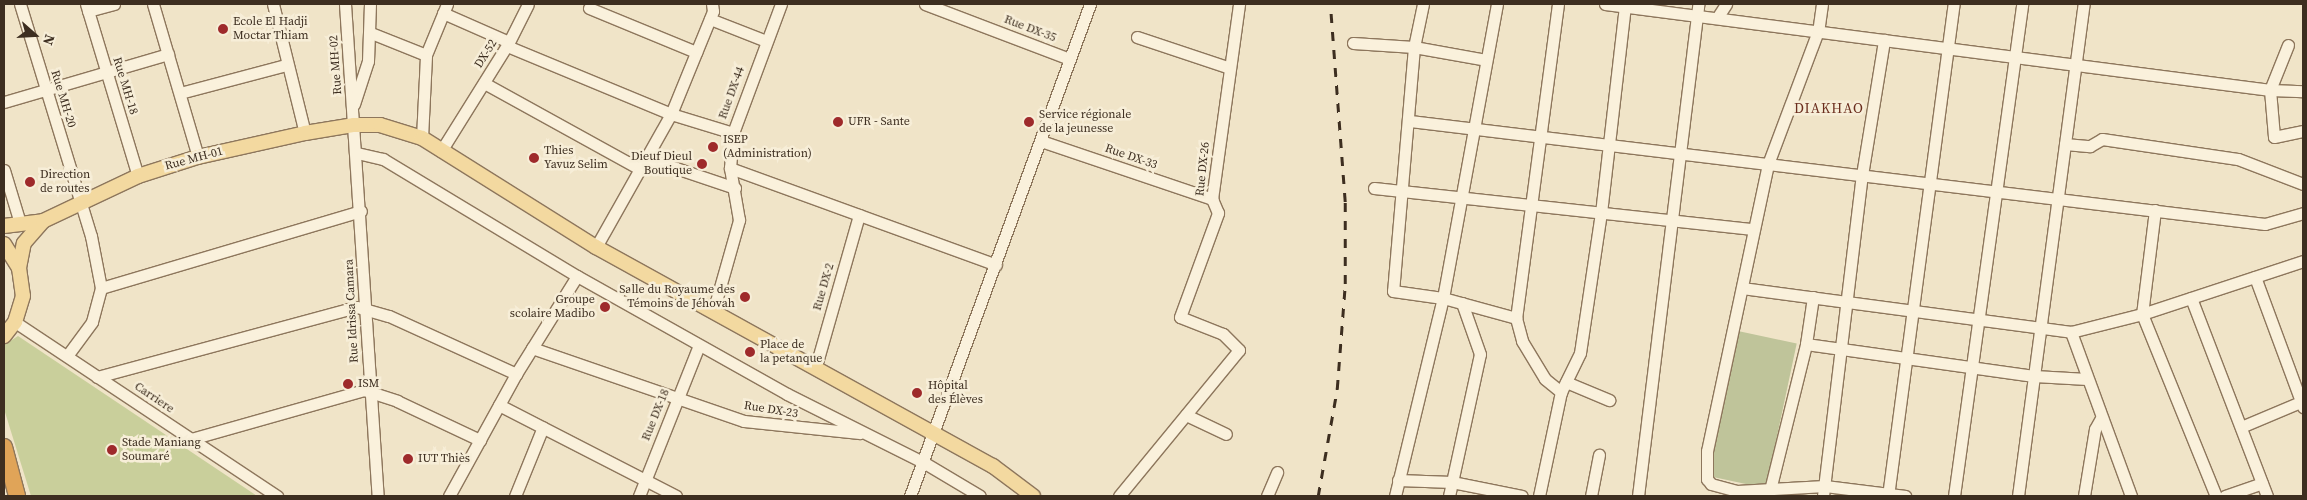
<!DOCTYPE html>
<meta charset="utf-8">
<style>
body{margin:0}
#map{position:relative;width:2307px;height:500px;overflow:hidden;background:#f0e4c8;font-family:"Source Serif 4",serif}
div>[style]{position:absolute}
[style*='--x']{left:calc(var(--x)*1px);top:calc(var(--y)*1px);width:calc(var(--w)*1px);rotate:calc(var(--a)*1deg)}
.green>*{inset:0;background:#c9cf9b}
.cemetery>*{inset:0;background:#bfc49a;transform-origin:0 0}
.roads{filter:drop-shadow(1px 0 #8d765c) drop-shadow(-1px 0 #8d765c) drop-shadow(0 1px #8d765c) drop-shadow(0 -1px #8d765c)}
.minor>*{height:11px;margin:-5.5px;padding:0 5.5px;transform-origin:5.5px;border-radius:5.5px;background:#faf1dc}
.major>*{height:14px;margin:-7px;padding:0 7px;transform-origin:7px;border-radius:7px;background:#f3d9a0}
.highway>*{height:16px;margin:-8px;padding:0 8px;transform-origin:8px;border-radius:8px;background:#e0a458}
.rail>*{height:2.5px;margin-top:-1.25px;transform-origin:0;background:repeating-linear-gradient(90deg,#3d2e20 0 9px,transparent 0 18px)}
.dots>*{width:14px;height:14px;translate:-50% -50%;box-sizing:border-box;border:2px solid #f7eed8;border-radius:50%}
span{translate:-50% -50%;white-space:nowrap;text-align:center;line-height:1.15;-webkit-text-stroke:5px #f7eed8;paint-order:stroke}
.poi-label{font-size:12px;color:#3d2e20}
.left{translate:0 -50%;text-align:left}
.right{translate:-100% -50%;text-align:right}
.street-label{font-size:12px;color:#3d2e20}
.neighbourhood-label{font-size:14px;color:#6b2e1e;letter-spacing:1px}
.frame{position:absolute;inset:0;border:5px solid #3d2e20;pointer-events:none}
.north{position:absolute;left:10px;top:10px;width:50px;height:50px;-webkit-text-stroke:4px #f7eed8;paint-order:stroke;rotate:109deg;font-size:14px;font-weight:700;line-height:20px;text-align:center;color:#3d2e20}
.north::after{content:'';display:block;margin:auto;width:18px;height:22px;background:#3d2e20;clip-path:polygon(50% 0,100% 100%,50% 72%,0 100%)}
</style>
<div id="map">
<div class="green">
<i style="clip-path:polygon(18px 336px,257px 496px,31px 496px,4px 409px,4px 345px)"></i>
</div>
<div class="cemetery">
<i style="left:1738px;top:331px;width:60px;height:148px;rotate:12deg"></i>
</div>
<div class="roads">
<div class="minor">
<i style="--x:20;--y:4;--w:243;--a:73"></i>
<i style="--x:91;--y:236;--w:53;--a:79.1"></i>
<i style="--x:101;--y:288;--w:35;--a:105"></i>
<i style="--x:92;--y:322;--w:42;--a:126.3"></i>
<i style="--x:86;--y:4;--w:180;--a:73.2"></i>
<i style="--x:153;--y:4;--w:159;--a:73.6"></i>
<i style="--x:273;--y:4;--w:133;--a:76.1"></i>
<i style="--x:345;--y:4;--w:493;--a:86.2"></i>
<i style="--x:925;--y:4;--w:155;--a:20.8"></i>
<i style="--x:1423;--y:4;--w:44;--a:101.8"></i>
<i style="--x:1414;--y:47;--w:245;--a:94.9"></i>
<i style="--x:1393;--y:291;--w:50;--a:8"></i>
<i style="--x:1443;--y:298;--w:76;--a:15.3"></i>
<i style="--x:1558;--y:4;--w:317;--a:97.6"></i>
<i style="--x:1516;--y:318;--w:24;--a:75"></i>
<i style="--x:1522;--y:341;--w:44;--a:58.8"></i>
<i style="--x:1545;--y:379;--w:21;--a:39"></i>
<i style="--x:1605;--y:4;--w:671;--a:7.37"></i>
<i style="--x:2270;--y:90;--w:33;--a:2"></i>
<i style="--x:1822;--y:4;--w:27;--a:98"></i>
<i style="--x:1818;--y:31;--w:142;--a:110.6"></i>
<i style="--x:1768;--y:164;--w:293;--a:102"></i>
<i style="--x:1707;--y:451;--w:28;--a:90"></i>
<i style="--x:1707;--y:479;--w:6;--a:51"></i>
<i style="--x:1711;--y:484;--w:27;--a:15"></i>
<i style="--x:1737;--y:491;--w:88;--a:-3.3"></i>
<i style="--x:1825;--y:486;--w:81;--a:7.1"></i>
<i style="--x:589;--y:8;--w:116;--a:22.4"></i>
<i style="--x:88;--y:11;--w:27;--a:-15"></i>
<i style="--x:443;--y:13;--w:72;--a:23.7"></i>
<i style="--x:1717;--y:18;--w:17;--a:-57"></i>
<i style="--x:710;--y:19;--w:60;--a:21.4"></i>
<i style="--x:371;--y:33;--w:59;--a:21.8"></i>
<i style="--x:1137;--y:37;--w:98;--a:18.4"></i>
<i style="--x:1353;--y:43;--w:61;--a:3.8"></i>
<i style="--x:1414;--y:47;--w:73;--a:10.2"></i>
<i style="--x:2288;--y:45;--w:48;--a:111.8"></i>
<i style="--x:2270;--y:90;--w:47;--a:85.1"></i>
<i style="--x:2274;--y:137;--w:30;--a:-12"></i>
<i style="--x:507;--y:46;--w:178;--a:22.5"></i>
<i style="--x:671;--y:114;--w:65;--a:17"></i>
<i style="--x:484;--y:83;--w:178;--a:28.9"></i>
<i style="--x:180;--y:93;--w:110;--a:-14.8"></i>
<i style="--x:4;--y:102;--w:171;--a:-16.3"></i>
<i style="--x:354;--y:104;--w:45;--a:-72"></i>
<i style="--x:368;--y:61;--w:57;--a:-88"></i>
<i style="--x:1410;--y:121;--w:861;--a:6.87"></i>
<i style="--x:2265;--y:224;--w:40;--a:-16"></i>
<i style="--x:422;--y:138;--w:83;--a:-87.2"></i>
<i style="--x:426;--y:55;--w:55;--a:-67.6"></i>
<i style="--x:1041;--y:141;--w:181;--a:18.7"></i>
<i style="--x:2065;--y:144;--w:25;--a:5"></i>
<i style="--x:2090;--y:146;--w:14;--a:-30"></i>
<i style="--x:2102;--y:139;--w:137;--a:8.4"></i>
<i style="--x:2238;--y:159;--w:70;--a:21"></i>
<i style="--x:441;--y:151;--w:128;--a:-58"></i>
<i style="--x:509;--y:42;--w:42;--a:-63.4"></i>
<i style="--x:357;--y:153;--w:27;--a:13"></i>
<i style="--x:383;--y:159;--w:227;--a:31.1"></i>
<i style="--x:577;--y:276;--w:241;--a:29.3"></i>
<i style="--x:787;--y:394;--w:152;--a:26.6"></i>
<i style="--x:923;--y:462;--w:66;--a:30.8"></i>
<i style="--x:646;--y:158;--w:94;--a:18.6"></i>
<i style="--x:730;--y:168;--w:283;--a:20"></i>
<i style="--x:4;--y:170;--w:55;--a:73.2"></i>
<i style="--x:1374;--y:188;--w:381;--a:6.2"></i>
<i style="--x:2155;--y:210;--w:105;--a:97.1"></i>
<i style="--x:2142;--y:314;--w:196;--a:67.9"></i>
<i style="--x:596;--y:247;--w:153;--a:-60.6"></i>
<i style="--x:671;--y:114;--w:111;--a:-67.8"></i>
<i style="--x:713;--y:11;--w:7;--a:-98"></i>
<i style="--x:2255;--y:277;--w:139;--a:69.7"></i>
<i style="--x:101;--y:288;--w:271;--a:-16.5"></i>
<i style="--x:1742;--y:288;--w:332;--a:7.6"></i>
<i style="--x:2071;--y:332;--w:73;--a:-14.2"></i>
<i style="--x:2142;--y:314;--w:169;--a:-18.2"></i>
<i style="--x:1813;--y:297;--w:48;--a:98.5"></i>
<i style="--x:1806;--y:344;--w:230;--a:8"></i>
<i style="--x:2034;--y:376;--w:53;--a:3.2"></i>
<i style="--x:2191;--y:298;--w:212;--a:69"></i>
<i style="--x:713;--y:312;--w:96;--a:-74.2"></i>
<i style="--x:739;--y:220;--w:53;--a:-99.8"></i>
<i style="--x:730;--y:168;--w:35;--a:-85"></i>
<i style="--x:733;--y:133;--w:138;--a:-69.6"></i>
<i style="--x:15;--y:322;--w:315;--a:33.6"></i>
<i style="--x:2071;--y:332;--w:175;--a:69.9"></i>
<i style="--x:532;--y:348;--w:224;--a:19"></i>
<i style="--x:744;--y:421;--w:116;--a:6"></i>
<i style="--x:816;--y:366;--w:157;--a:-74.1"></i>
<i style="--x:97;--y:377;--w:269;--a:-15.1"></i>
<i style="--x:357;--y:307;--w:33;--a:16"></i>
<i style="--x:389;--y:316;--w:140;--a:24.5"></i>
<i style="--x:1566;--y:382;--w:47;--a:22.7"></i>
<i style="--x:499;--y:405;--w:199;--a:27.2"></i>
<i style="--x:1186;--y:415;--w:44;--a:25.4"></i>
<i style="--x:2241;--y:427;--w:67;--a:-22.8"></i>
<i style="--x:191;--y:439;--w:180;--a:-15.8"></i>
<i style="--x:364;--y:390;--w:35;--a:18"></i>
<i style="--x:397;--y:401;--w:92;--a:25.2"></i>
<i style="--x:1398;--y:480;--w:54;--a:2.1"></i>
<i style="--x:1452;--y:482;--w:71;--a:11.3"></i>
<i style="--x:1770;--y:490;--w:150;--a:-76.1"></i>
<i style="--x:449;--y:496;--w:139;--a:-61.2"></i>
<i style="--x:516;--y:374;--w:115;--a:-58.1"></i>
<i style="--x:515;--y:496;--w:74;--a:-67.9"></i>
<i style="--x:639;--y:496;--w:162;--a:-68.3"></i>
<i style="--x:910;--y:496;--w:524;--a:-69.9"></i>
<i style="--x:1119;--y:496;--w:189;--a:-50.6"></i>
<i style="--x:1239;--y:350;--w:23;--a:-135"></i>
<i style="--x:1223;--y:334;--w:46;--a:-158.4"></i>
<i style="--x:1180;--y:317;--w:111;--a:-69.9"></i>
<i style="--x:1218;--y:213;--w:15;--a:-113"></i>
<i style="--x:1212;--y:199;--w:197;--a:-82.1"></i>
<i style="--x:1267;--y:496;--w:26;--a:-67"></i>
<i style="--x:1395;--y:496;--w:204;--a:-76.4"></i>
<i style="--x:1443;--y:298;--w:299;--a:-79.6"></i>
<i style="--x:1449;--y:496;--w:145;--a:-77.7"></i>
<i style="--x:1480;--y:354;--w:54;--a:-109.4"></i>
<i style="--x:1539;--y:496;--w:106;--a:-78.1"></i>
<i style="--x:1561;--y:392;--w:43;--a:-64"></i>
<i style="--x:1580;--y:353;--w:142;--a:-81.5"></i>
<i style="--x:1601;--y:213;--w:210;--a:-83.4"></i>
<i style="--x:1591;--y:496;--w:42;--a:-79"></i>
<i style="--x:1638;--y:496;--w:496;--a:-83"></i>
<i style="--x:1823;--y:496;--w:323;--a:-83.1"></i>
<i style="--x:1862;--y:175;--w:137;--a:-80.7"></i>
<i style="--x:1888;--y:496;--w:496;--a:-82.4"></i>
<i style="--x:1954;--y:496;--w:497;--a:-82.1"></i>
<i style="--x:2018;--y:496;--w:496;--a:-82.4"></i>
<i style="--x:2084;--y:496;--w:68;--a:-80.7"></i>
<i style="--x:2095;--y:429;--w:13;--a:-61"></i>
<i style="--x:2225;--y:496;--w:39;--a:-19"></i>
</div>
<div class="major">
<i style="--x:4;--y:226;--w:39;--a:-7"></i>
<i style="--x:4;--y:244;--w:28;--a:58"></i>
<i style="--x:19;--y:268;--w:28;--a:82"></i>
<i style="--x:23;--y:296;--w:27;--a:107"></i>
<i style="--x:15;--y:322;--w:18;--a:128"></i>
<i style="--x:19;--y:268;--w:25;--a:-79"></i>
<i style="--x:24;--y:243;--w:29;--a:-49"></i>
<i style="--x:43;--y:221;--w:105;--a:-25.3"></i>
<i style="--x:138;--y:176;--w:63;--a:-17.6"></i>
<i style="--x:198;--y:157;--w:110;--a:-12.6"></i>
<i style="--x:305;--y:133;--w:50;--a:-9.3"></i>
<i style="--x:354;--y:125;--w:26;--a:0"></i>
<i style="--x:380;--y:125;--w:44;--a:17.2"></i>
<i style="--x:422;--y:138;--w:205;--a:32.1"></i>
<i style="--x:596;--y:247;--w:453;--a:28.9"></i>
<i style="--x:993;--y:466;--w:50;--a:36.9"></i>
</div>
<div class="highway">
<i style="--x:4;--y:447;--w:51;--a:75.1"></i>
</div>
</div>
<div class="rail">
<i style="--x:1318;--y:496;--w:109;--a:-79.9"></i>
<i style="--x:1337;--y:389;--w:105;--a:-85.6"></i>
<i style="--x:1345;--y:284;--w:82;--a:-90"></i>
<i style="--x:1345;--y:202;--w:199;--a:-94.3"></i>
</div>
<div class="dots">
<i style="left:223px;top:29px;background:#9e2a2b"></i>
<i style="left:838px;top:122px;background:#9e2a2b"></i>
<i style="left:1029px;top:122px;background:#9e2a2b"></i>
<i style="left:713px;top:147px;background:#9e2a2b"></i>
<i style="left:534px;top:158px;background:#9e2a2b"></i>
<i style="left:702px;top:164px;background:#9e2a2b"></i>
<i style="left:30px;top:182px;background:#9e2a2b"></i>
<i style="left:745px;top:297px;background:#9e2a2b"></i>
<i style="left:605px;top:307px;background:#9e2a2b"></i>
<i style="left:750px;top:352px;background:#9e2a2b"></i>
<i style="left:348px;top:384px;background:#9e2a2b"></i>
<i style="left:917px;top:393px;background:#9e2a2b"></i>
<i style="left:112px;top:450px;background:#9e2a2b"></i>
<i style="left:408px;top:459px;background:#9e2a2b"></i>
</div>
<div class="poi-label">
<span class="left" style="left:233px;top:29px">Ecole El Hadji<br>Moctar Thiam</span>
<span class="left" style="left:1039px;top:122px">Service régionale<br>de la jeunesse</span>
<span class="left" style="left:848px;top:122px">UFR - Sante</span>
<span class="left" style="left:723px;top:147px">ISEP<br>(Administration)</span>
<span class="left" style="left:544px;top:158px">Thies<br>Yavuz Selim</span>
<span class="right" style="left:692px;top:164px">Dieuf Dieul<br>Boutique</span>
<span class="left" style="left:40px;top:182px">Direction<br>de routes</span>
<span class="right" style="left:735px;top:297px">Salle du Royaume des<br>Témoins de Jéhovah</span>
<span class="right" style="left:595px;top:307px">Groupe<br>scolaire Madibo</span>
<span class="left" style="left:760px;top:352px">Place de<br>la petanque</span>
<span class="left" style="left:358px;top:384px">ISM</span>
<span class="left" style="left:928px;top:393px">Hôpital<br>des Élèves</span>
<span class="left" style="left:122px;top:450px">Stade Maniang<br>Soumaré</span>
<span class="left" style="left:418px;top:459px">IUT Thiès</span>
</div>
<div class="street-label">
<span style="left:1030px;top:29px;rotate:21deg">Rue DX-35</span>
<span style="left:486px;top:54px;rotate:-58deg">DX-52</span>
<span style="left:336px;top:65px;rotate:-94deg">Rue MH-02</span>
<span style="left:125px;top:86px;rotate:73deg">Rue MH-18</span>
<span style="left:732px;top:93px;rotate:-70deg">Rue DX-44</span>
<span style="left:63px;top:99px;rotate:73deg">Rue MH-20</span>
<span style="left:1131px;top:157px;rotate:19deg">Rue DX-33</span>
<span style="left:194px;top:159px;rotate:-15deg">Rue MH-01</span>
<span style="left:1203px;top:169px;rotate:-84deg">Rue DX-26</span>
<span style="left:824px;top:287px;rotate:-74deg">Rue DX-2</span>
<span style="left:352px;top:311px;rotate:-93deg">Rue Idrissa Camara</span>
<span style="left:154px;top:398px;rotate:34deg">Carriere</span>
<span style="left:771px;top:410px;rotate:9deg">Rue DX-23</span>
<span style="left:656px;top:415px;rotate:-68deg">Rue DX-18</span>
</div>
<div class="neighbourhood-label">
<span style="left:1829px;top:108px">DIAKHAO</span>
</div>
<div class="frame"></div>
<div class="north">N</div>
</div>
